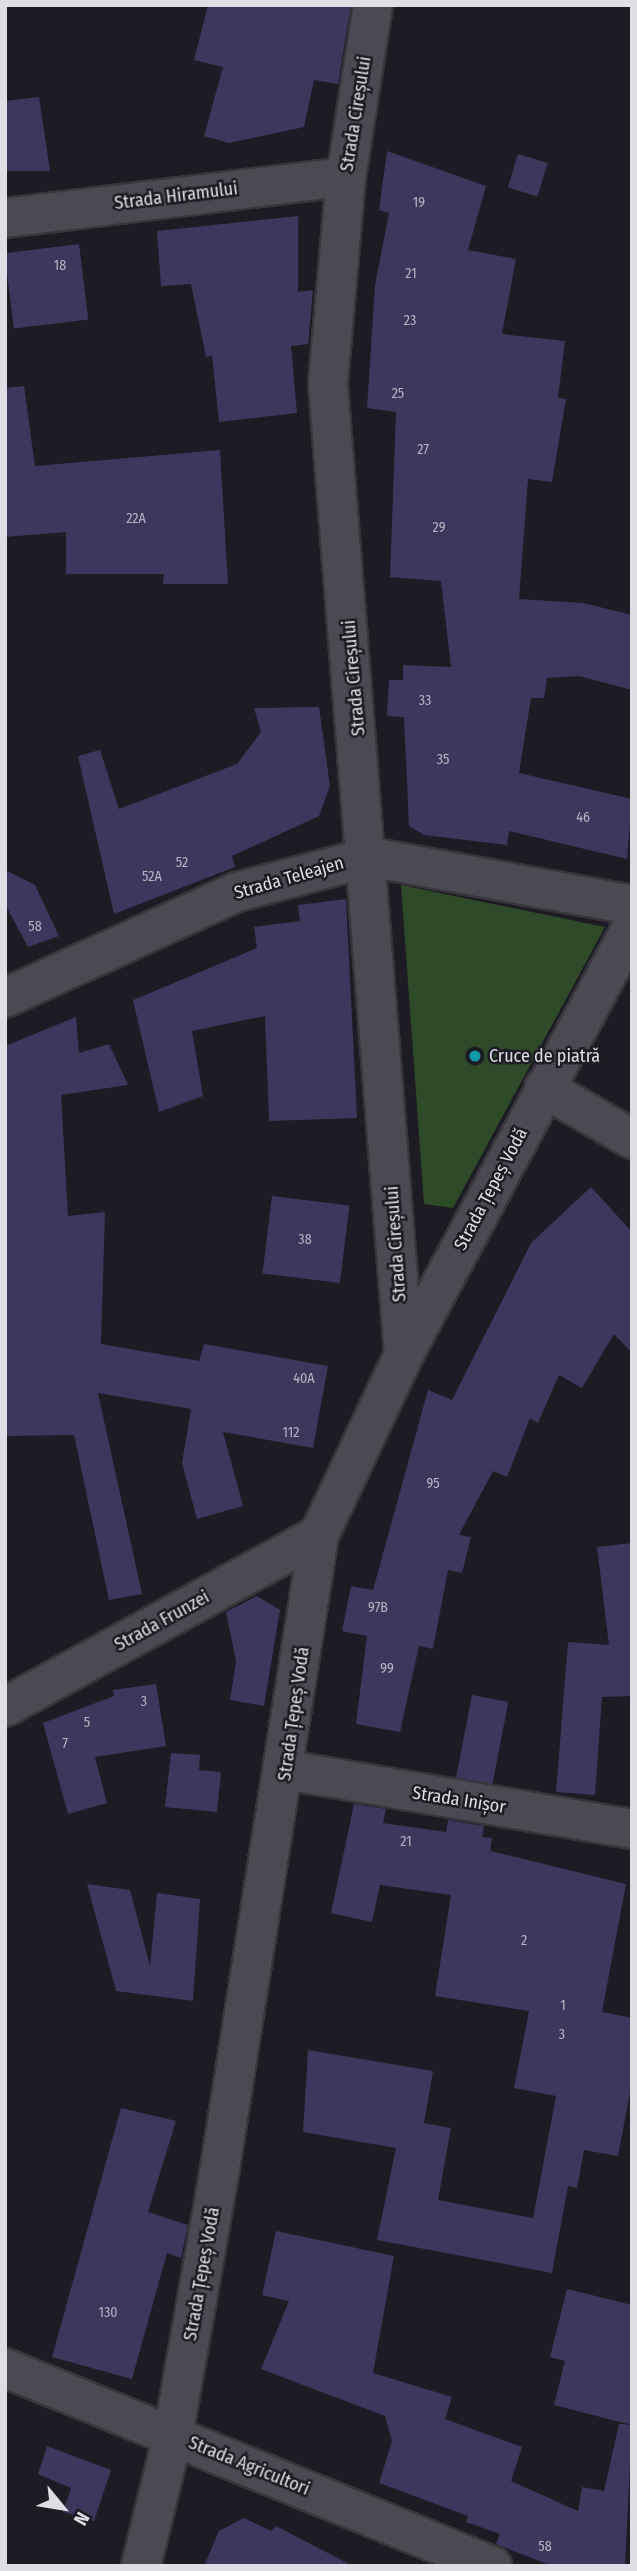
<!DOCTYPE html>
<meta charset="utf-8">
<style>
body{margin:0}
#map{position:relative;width:637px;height:2571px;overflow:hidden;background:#1d1b23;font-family:"Fira Sans Condensed",sans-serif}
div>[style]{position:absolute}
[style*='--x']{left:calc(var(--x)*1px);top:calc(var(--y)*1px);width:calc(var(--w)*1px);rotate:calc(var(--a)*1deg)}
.green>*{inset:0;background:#2e4a29}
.building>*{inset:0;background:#3f365d;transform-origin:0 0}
.roads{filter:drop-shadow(2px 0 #37363c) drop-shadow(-2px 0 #37363c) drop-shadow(0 2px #37363c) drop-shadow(0 -2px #37363c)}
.minor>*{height:38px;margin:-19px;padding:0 19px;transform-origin:19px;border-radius:19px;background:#4b4952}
.tertiary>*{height:38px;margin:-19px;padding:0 19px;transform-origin:19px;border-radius:19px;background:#4b4952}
.dots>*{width:19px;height:19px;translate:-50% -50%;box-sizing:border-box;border:4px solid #1d1b23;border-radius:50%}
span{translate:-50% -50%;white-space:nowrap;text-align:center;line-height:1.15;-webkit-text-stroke:5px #1d1b23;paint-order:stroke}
.number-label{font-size:14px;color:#b7b4c2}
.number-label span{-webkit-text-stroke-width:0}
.street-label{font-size:18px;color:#dfdee4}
.poi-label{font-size:18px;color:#dfdee4}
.left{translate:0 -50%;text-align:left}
.frame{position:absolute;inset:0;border:7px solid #dfdee4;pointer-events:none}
.north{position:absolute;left:28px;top:2473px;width:70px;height:70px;-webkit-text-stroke:5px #1d1b23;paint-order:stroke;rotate:120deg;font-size:19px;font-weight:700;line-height:28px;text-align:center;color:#dfdee4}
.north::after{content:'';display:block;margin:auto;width:24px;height:32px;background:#dfdee4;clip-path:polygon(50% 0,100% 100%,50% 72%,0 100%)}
</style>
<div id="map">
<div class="green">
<i style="clip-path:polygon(401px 885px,605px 927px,453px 1208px,424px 1204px)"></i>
</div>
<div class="building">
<i style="clip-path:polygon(208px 5px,351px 5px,338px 84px,314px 80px,304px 127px,229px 143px,204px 136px,223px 67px,194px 60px)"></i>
<i style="clip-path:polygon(39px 97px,50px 171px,5px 171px,5px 101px)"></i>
<i style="clip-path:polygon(387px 151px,486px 186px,468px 250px,516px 259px,502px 334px,565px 341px,558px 398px,566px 399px,552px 482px,528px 479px,519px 599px,583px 603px,632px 615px,632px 690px,579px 676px,547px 678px,544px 698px,531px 698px,519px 773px,632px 799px,627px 859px,509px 831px,507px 845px,424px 835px,409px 826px,404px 717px,387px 716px,389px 680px,403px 680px,403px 665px,451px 667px,441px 581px,390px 577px,396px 412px,367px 408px,375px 285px,389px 213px,379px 210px)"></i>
<i style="left:518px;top:154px;width:31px;height:35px;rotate:17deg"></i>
<i style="clip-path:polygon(298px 216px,298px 292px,313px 290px,308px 344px,291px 346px,297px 413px,219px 422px,212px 356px,206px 357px,191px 284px,161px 286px,157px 231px)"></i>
<i style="left:79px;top:244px;width:76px;height:75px;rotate:83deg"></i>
<i style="clip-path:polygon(24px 386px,35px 466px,220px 450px,228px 584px,163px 584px,164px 574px,66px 574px,66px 532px,5px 537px,5px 388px)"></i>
<i style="clip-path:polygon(319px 707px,330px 786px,319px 816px,232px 856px,235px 867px,114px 914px,78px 756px,100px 750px,119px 809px,237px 764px,261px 732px,254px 708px)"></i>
<i style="clip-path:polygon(5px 870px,35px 885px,59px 936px,28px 947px,5px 904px)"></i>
<i style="clip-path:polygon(346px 899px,357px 1118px,269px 1121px,265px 1016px,192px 1031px,203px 1096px,159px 1112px,133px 1000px,257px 948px,254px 927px,300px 921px,298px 905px)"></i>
<i style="clip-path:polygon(76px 1017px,79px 1053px,109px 1044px,128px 1085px,61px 1095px,68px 1216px,105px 1212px,101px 1344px,199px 1361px,204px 1344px,328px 1366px,313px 1448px,223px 1432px,243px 1506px,197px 1519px,182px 1463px,191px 1409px,98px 1393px,142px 1594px,109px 1600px,74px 1435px,5px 1436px,5px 1046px)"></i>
<i style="clip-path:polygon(591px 1187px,632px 1232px,632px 1353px,614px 1334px,582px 1388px,559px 1375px,538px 1423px,530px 1418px,507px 1477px,493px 1471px,459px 1535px,471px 1537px,462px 1573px,448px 1570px,433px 1649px,419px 1646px,400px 1732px,356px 1724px,367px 1636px,342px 1631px,351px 1586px,373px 1590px,428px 1390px,452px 1400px,531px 1243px)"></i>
<i style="left:272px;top:1196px;width:78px;height:78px;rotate:7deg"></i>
<i style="clip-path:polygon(632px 1543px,632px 1696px,602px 1697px,595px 1795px,556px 1792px,568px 1642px,609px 1645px,597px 1547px)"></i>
<i style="clip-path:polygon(257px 1596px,280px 1610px,264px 1706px,230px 1700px,236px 1661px,226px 1612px)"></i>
<i style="clip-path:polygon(156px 1684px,166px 1746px,95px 1757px,107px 1803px,68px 1814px,43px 1723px,114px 1696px,113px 1690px)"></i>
<i style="left:472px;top:1695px;width:37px;height:84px;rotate:11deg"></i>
<i style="clip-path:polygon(171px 1753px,200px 1755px,199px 1770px,221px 1772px,217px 1812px,165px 1807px)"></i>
<i style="clip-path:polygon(354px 1804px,386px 1809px,383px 1823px,446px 1832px,448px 1820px,484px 1826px,482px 1837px,492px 1838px,490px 1851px,626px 1884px,602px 2012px,632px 2018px,632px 2082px,618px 2156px,584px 2150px,577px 2188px,568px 2186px,552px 2273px,377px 2240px,396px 2148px,303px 2132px,308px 2050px,433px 2071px,424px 2123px,451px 2128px,438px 2200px,533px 2218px,556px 2096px,514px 2088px,529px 2011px,435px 1996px,451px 1895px,380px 1885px,372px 1922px,331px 1913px)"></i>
<i style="clip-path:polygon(87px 1884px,130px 1890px,150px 1966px,157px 1893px,200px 1899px,193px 2001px,116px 1991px)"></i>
<i style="clip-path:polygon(121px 2108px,176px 2121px,148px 2212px,188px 2225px,181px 2258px,167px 2253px,132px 2379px,52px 2357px)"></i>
<i style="clip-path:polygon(276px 2231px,394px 2256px,373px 2373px,452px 2397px,445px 2419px,522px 2447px,511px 2481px,578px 2511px,582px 2487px,604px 2491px,619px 2424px,632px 2425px,625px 2566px,552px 2566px,496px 2544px,500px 2534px,466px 2522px,468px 2516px,379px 2483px,392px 2441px,385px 2416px,261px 2369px,289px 2301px,262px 2295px)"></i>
<i style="clip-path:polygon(567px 2289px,632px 2305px,632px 2425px,554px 2405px,565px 2361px,550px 2357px)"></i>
<i style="clip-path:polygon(47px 2446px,111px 2470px,94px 2521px,63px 2512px,71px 2488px,38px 2474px)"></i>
<i style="clip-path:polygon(244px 2518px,271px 2531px,276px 2526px,353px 2566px,204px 2566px,219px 2531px)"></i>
</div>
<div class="roads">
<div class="minor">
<i style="--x:373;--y:5;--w:174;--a:98.9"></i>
<i style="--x:346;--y:177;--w:208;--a:95"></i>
<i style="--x:328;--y:384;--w:973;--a:85.52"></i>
<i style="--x:5;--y:218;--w:343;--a:-6.9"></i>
<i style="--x:5;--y:998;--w:255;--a:-24.6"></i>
<i style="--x:237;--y:892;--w:138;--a:-14.7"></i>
<i style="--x:370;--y:857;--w:266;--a:10.4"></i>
<i style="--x:544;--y:1088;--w:102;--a:30.1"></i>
<i style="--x:5;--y:1707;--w:358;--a:-28.7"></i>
<i style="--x:286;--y:1770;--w:351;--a:9.7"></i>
<i style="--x:141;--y:2566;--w:135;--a:-76.3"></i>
<i style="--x:173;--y:2435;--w:271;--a:-80"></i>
<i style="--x:220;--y:2168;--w:641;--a:-81.11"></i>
<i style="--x:319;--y:1535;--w:200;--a:-64.8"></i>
<i style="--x:404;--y:1354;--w:484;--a:-61.9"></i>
</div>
<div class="tertiary">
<i style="--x:5;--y:2368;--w:526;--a:22.13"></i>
</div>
</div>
<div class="dots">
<i style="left:475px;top:1056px;background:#0f9aa8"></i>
</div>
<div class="number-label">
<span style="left:419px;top:203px">19</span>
<span style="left:60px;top:266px">18</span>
<span style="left:411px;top:274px">21</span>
<span style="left:410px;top:321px">23</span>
<span style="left:398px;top:394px">25</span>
<span style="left:423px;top:450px">27</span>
<span style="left:136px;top:519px">22A</span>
<span style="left:439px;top:528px">29</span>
<span style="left:425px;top:701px">33</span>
<span style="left:443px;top:760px">35</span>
<span style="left:583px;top:818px">46</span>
<span style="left:182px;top:863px">52</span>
<span style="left:152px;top:877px">52A</span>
<span style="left:35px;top:927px">58</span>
<span style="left:305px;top:1240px">38</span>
<span style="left:304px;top:1379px">40A</span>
<span style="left:291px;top:1433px">112</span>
<span style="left:433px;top:1484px">95</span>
<span style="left:378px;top:1608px">97B</span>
<span style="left:387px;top:1669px">99</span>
<span style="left:144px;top:1702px">3</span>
<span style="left:87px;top:1723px">5</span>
<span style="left:65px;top:1744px">7</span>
<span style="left:406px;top:1842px">21</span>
<span style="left:524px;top:1941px">2</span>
<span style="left:563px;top:2006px">1</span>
<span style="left:562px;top:2035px">3</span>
<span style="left:108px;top:2313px">130</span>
<span style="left:545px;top:2547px">58</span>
</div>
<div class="street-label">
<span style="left:356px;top:114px;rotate:-81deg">Strada Cireșului</span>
<span style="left:176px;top:196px;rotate:-7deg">Strada Hiramului</span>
<span style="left:354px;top:678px;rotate:-95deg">Strada Cireșului</span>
<span style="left:289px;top:878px;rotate:-16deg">Strada Teleajen</span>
<span style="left:491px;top:1189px;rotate:-62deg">Strada Țepeș Vodă</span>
<span style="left:396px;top:1244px;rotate:-94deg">Strada Cireșului</span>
<span style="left:162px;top:1621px;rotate:-29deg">Strada Frunzei</span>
<span style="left:294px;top:1714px;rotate:-82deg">Strada Țepeș Vodă</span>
<span style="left:459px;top:1800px;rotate:9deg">Strada Inișor</span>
<span style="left:202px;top:2274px;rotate:-80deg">Strada Țepeș Vodă</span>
<span style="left:249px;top:2466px;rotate:22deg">Strada Agricultori</span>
</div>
<div class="poi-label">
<span class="left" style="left:489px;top:1056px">Cruce de piatră</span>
</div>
<div class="frame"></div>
<div class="north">N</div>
</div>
